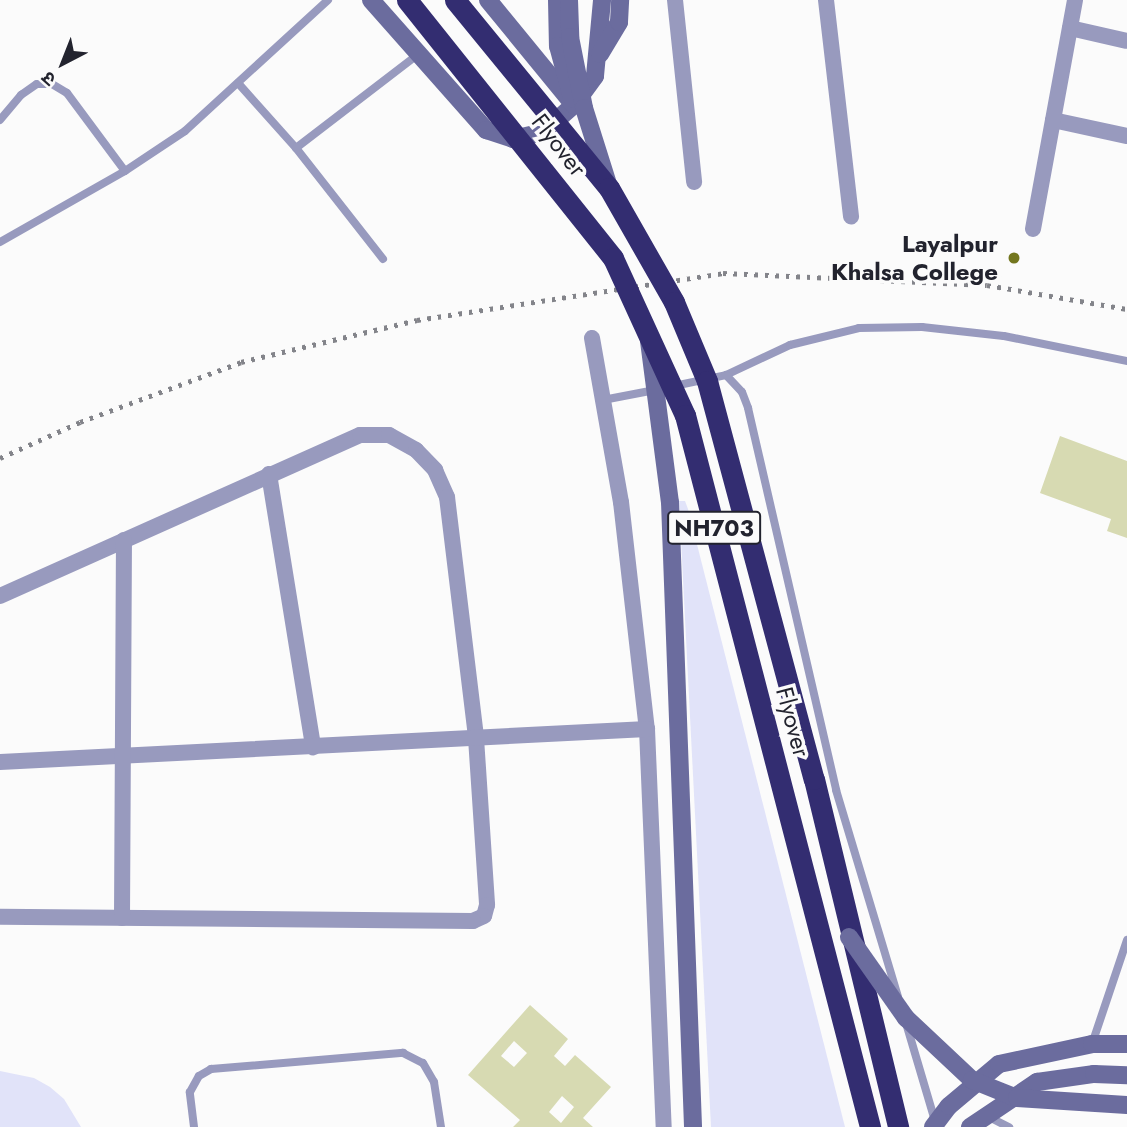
<!DOCTYPE html>
<meta charset="utf-8">
<style>
body{margin:0}
#map{position:relative;width:1127px;height:1127px;overflow:hidden;background:#fbfbfb;font-family:Jost,"Noto Sans Devanagari",sans-serif}
div>[style]{position:absolute}
[style*='--x']{left:calc(var(--x)*1px);top:calc(var(--y)*1px);width:calc(var(--w)*1px);rotate:calc(var(--a)*1deg)}
.green>*{inset:0;background:#e1e3f9}
.building>*{inset:0;background:#d7dab2}
.lane>*{height:8px;margin:-4px;padding:0 4px;transform-origin:4px;border-radius:4px;background:#989abe}
.street>*{height:16px;margin:-8px;padding:0 8px;transform-origin:8px;border-radius:8px;background:#989abe}
.secondary>*{height:18px;margin:-9px;padding:0 9px;transform-origin:9px;border-radius:9px;background:#6b6c9e}
.highway>*{height:21px;margin:-10.5px;padding:0 10.5px;transform-origin:10.5px;border-radius:10.5px;background:#332d71}
.rail>*{height:5px;margin-top:-2.5px;transform-origin:0;background:repeating-linear-gradient(90deg,#83848a 0 3.5px,transparent 0 10.5px)}
.secondary-bridge>*{height:18px;margin:-9px;padding:0 9px;transform-origin:9px;border-radius:9px;background:#6b6c9e}
.highway-bridge>*{height:21px;margin:-10.5px;padding:0 10.5px;transform-origin:10.5px;border-radius:10.5px;background:#332d71}
.dots>*{width:19px;height:19px;translate:-50% -50%;box-sizing:border-box;border:4px solid #fbfbfb;border-radius:50%}
span{translate:-50% -50%;white-space:nowrap;text-align:center;line-height:1.15;-webkit-text-stroke:7px #fbfbfb;paint-order:stroke}
.shield-label span{padding:2px 5px;background:#fbfbfb;border:2px solid;border-radius:5px;-webkit-text-stroke-width:0}
.shield-label{font-size:23px;color:#22232e;font-weight:700}
.street-label{font-size:24px;color:#22232e}
.poi-label{font-size:24px;color:#22232e;font-weight:700}
.right{translate:-100% -50%;text-align:right}
.north{position:absolute;left:28px;top:28px;width:70px;height:70px;-webkit-text-stroke:5px #fbfbfb;paint-order:stroke;rotate:222deg;font-size:19px;font-weight:700;line-height:28px;text-align:center;color:#22232e}
.north::after{content:'';display:block;margin:auto;width:24px;height:32px;background:#22232e;clip-path:polygon(50% 0,100% 100%,50% 72%,0 100%)}
</style>
<div id="map">
<div class="green">
<i style="clip-path:polygon(679px 501px,685px 501px,688px 509px,845px 1127px,711px 1127px)"></i>
<i style="clip-path:polygon(0 1071px,34px 1078px,50px 1087px,64px 1099px,81px 1127px,0 1127px)"></i>
</div>
<div class="building">
<i style="clip-path:polygon(1060px 436px,1127px 461px,1127px 538px,1107px 531px,1111px 519px,1040px 493px)"></i>
<i style="clip-path:polygon(evenodd,530px 1005px,568px 1039px,554px 1056px,565px 1066px,575px 1055px,611px 1087px,583px 1118px,593px 1127px,513px 1127px,520px 1120px,468px 1075px,530px 1005px,514px 1041px,527px 1053px,514px 1067px,501px 1056px,514px 1041px,530px 1005px,562px 1096px,574px 1107px,561px 1123px,549px 1112px,562px 1096px)"></i>
</div>
<div class="lane">
<i style="--x:238;--y:83;--w:87;--a:48.3"></i>
<i style="--x:296;--y:148;--w:141;--a:51.9"></i>
<i style="--x:0;--y:120;--w:33;--a:-50"></i>
<i style="--x:21;--y:95;--w:19;--a:-35"></i>
<i style="--x:37;--y:84;--w:15;--a:0"></i>
<i style="--x:52;--y:84;--w:17;--a:31"></i>
<i style="--x:67;--y:93;--w:97;--a:53.4"></i>
<i style="--x:296;--y:148;--w:153;--a:-37.5"></i>
<i style="--x:0;--y:242;--w:144;--a:-29.6"></i>
<i style="--x:125;--y:171;--w:72;--a:-33.7"></i>
<i style="--x:185;--y:131;--w:194;--a:-42.5"></i>
<i style="--x:726;--y:375;--w:71;--a:-25.1"></i>
<i style="--x:790;--y:345;--w:71;--a:-13.8"></i>
<i style="--x:859;--y:328;--w:63;--a:-0.9"></i>
<i style="--x:922;--y:327;--w:82;--a:6.3"></i>
<i style="--x:1004;--y:336;--w:126;--a:11.5"></i>
<i style="--x:674;--y:386;--w:53;--a:-11.9"></i>
<i style="--x:726;--y:375;--w:23;--a:47"></i>
<i style="--x:742;--y:392;--w:17;--a:69"></i>
<i style="--x:748;--y:408;--w:392;--a:77"></i>
<i style="--x:836;--y:790;--w:216;--a:73.3"></i>
<i style="--x:603;--y:400;--w:53;--a:-10.9"></i>
<i style="--x:906;--y:1023;--w:102;--a:73.5"></i>
<i style="--x:1092;--y:1044;--w:110;--a:-71.4"></i>
<i style="--x:987;--y:1116;--w:25;--a:27"></i>
<i style="--x:194;--y:1127;--w:35;--a:-97"></i>
<i style="--x:190;--y:1092;--w:18;--a:-61"></i>
<i style="--x:199;--y:1076;--w:14;--a:-30"></i>
<i style="--x:211;--y:1069;--w:193;--a:-4.8"></i>
<i style="--x:403;--y:1053;--w:22;--a:27"></i>
<i style="--x:423;--y:1063;--w:22;--a:60"></i>
<i style="--x:434;--y:1082;--w:46;--a:81.2"></i>
</div>
<div class="street">
<i style="--x:675;--y:0;--w:183;--a:84"></i>
<i style="--x:826;--y:0;--w:218;--a:83.4"></i>
<i style="--x:1070;--y:28;--w:58;--a:12.8"></i>
<i style="--x:1053;--y:120;--w:76;--a:12.2"></i>
<i style="--x:1033;--y:229;--w:233;--a:-79.6"></i>
<i style="--x:592;--y:338;--w:167;--a:80"></i>
<i style="--x:621;--y:502;--w:228;--a:83.5"></i>
<i style="--x:647;--y:729;--w:398;--a:87.6"></i>
<i style="--x:269;--y:474;--w:277;--a:80.8"></i>
<i style="--x:0;--y:596;--w:394;--a:-24.1"></i>
<i style="--x:360;--y:435;--w:29;--a:0"></i>
<i style="--x:389;--y:435;--w:31;--a:29"></i>
<i style="--x:416;--y:450;--w:28;--a:46"></i>
<i style="--x:435;--y:470;--w:30;--a:66"></i>
<i style="--x:447;--y:497;--w:243;--a:83.1"></i>
<i style="--x:476;--y:738;--w:167;--a:86.2"></i>
<i style="--x:487;--y:905;--w:11;--a:105"></i>
<i style="--x:484;--y:916;--w:12;--a:156"></i>
<i style="--x:473;--y:921;--w:473;--a:-179.5"></i>
<i style="--x:0;--y:762;--w:648;--a:-2.92"></i>
<i style="--x:122;--y:918;--w:378;--a:-89.7"></i>
</div>
<div class="secondary">
<i style="--x:371;--y:0;--w:174;--a:48.5"></i>
<i style="--x:486;--y:130;--w:28;--a:18"></i>
<i style="--x:513;--y:139;--w:31;--a:-13"></i>
<i style="--x:543;--y:132;--w:41;--a:-41.1"></i>
<i style="--x:574;--y:105;--w:36;--a:-54"></i>
<i style="--x:595;--y:76;--w:76;--a:-84.7"></i>
<i style="--x:488;--y:0;--w:136;--a:50.7"></i>
<i style="--x:557;--y:0;--w:46;--a:88.8"></i>
<i style="--x:558;--y:46;--w:54;--a:74.9"></i>
<i style="--x:600;--y:54;--w:37;--a:-59"></i>
<i style="--x:619;--y:22;--w:22;--a:-87"></i>
<i style="--x:933;--y:1127;--w:26;--a:-53"></i>
<i style="--x:949;--y:1106;--w:65;--a:-40"></i>
<i style="--x:999;--y:1064;--w:95;--a:-12.1"></i>
<i style="--x:1092;--y:1044;--w:35;--a:0"></i>
<i style="--x:970;--y:1127;--w:81;--a:-33.9"></i>
<i style="--x:1037;--y:1082;--w:58;--a:-8"></i>
<i style="--x:1094;--y:1074;--w:33;--a:2"></i>
</div>
<div class="highway">
<i style="--x:814;--y:779;--w:358;--a:76.4"></i>
</div>
<div class="rail">
<i style="--x:0;--y:458;--w:88;--a:-24.2"></i>
<i style="--x:80;--y:422;--w:172;--a:-20.4"></i>
<i style="--x:241;--y:362;--w:181;--a:-13.4"></i>
<i style="--x:417;--y:320;--w:310;--a:-8.7"></i>
<i style="--x:723;--y:273;--w:264;--a:2.6"></i>
<i style="--x:987;--y:285;--w:142;--a:9.7"></i>
</div>
<div class="secondary-bridge">
<i style="--x:569;--y:0;--w:37;--a:88"></i>
<i style="--x:570;--y:37;--w:72;--a:78.8"></i>
<i style="--x:584;--y:108;--w:80;--a:72.5"></i>
<i style="--x:649;--y:341;--w:162;--a:82.6"></i>
<i style="--x:670;--y:502;--w:625;--a:87.89"></i>
<i style="--x:849;--y:937;--w:99;--a:54.9"></i>
<i style="--x:906;--y:1018;--w:91;--a:43.2"></i>
<i style="--x:972;--y:1080;--w:48;--a:21.8"></i>
<i style="--x:1017;--y:1098;--w:110;--a:3.6"></i>
</div>
<div class="highway-bridge">
<i style="--x:407;--y:0;--w:330;--a:51.4"></i>
<i style="--x:613;--y:258;--w:173;--a:65.4"></i>
<i style="--x:685;--y:415;--w:736;--a:75.43"></i>
<i style="--x:455;--y:0;--w:243;--a:50.7"></i>
<i style="--x:609;--y:188;--w:131;--a:60.3"></i>
<i style="--x:674;--y:302;--w:86;--a:67.3"></i>
<i style="--x:707;--y:381;--w:412;--a:75"></i>
</div>
<div class="dots">
<i style="left:1014px;top:258px;background:#73761e"></i>
</div>
<div class="shield-label">
<span style="left:714px;top:528px">NH703</span>
</div>
<div class="street-label">
<span style="left:559px;top:145px;rotate:52deg">Flyover</span>
<span style="left:793px;top:722px;rotate:75deg">Flyover</span>
</div>
<div class="poi-label">
<span class="right" style="left:998px;top:258px">Layalpur<br>Khalsa College</span>
</div>
<div class="north">उ</div>
</div>
